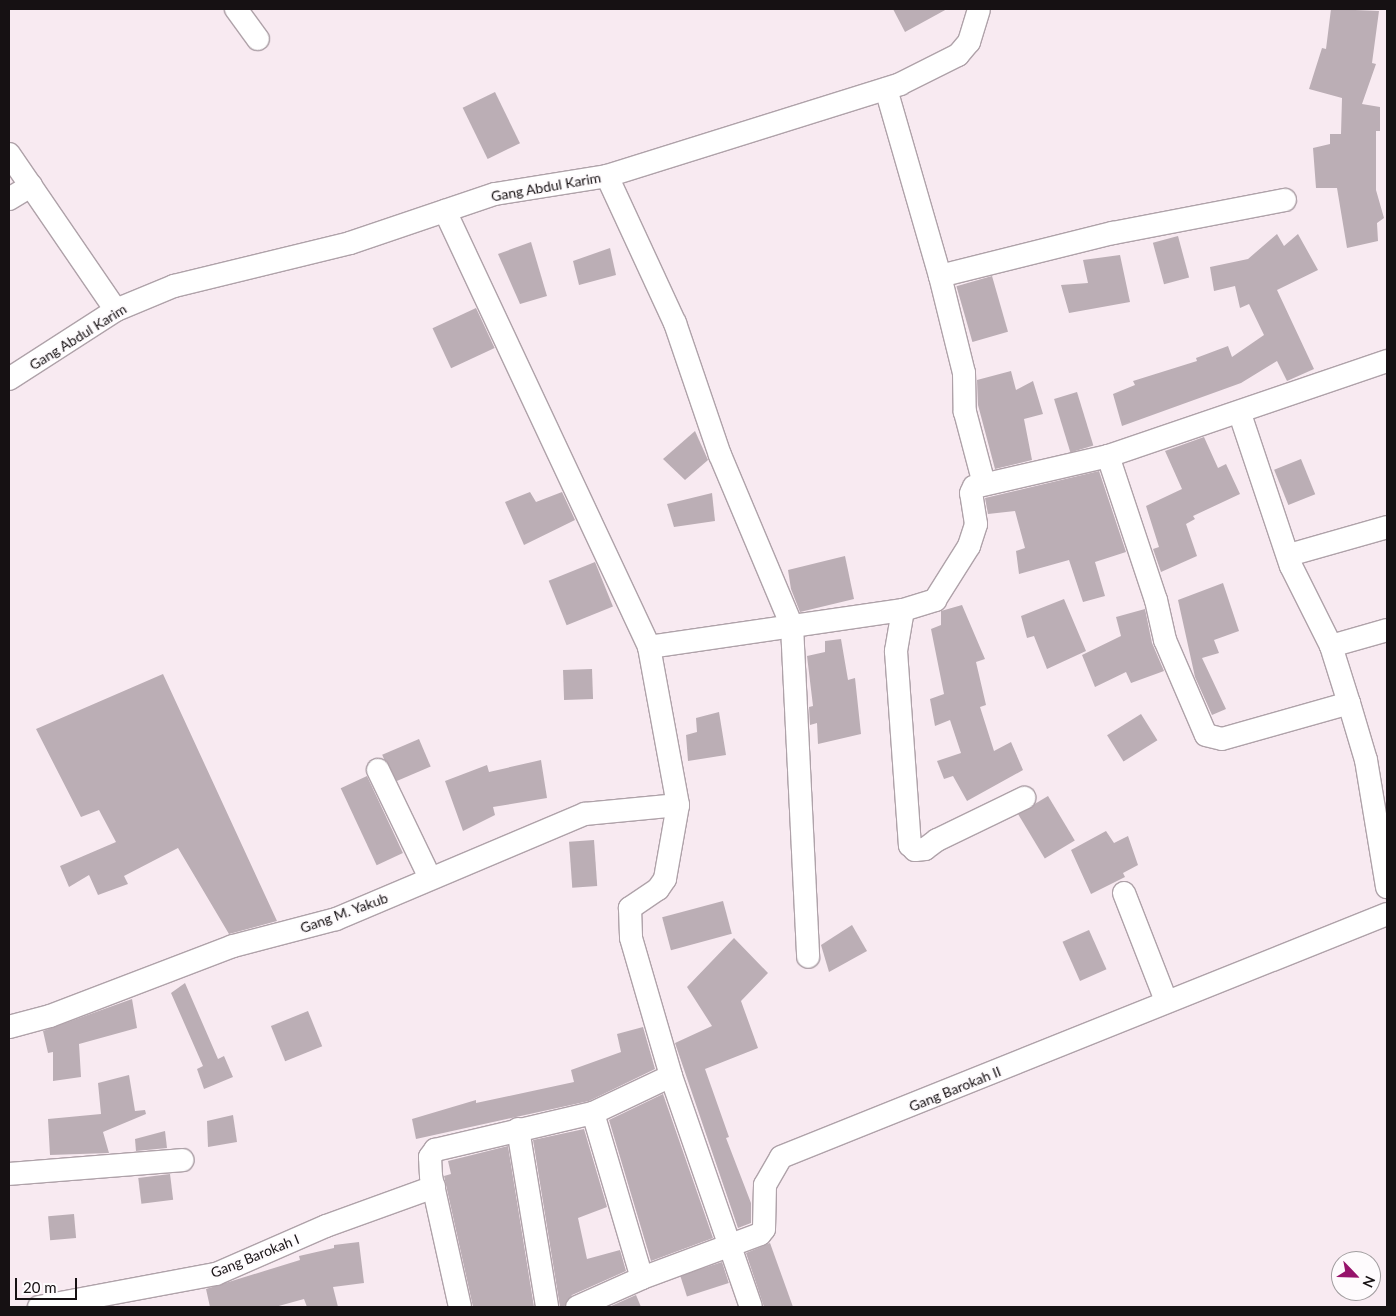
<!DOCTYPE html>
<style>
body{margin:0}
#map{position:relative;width:1396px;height:1316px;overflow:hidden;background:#f8eaf1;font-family:Lato,sans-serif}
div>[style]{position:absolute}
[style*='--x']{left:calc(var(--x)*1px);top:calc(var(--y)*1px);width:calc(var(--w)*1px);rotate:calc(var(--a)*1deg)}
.building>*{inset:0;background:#bbaeb5;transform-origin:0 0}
.roads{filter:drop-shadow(1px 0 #afa2a9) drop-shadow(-1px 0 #afa2a9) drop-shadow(0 1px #afa2a9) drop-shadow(0 -1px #afa2a9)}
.street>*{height:22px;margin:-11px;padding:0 11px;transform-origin:11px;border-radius:11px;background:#fff}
span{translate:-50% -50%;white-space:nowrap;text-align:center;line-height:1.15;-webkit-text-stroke:4px #fefbfd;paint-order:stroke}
.street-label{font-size:14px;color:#161113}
.frame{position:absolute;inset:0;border:10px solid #161113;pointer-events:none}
.north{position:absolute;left:1331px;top:1251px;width:50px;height:50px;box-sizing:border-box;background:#fefbfd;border:1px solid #a19d9f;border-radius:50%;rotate:114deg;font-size:14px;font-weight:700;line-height:20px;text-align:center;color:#161113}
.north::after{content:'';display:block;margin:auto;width:18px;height:22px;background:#96136b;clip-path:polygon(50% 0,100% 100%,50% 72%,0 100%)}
.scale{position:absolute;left:15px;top:1278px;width:62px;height:22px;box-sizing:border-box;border:2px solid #161113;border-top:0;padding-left:6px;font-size:15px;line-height:18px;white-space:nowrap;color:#161113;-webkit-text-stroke:4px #fefbfd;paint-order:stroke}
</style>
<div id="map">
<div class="building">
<i style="clip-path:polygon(893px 9px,947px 9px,905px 32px)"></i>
<i style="clip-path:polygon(1331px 9px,1379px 11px,1372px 63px,1376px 64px,1362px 104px,1380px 107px,1380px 131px,1376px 131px,1376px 190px,1384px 218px,1377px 223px,1378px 241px,1347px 248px,1337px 188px,1316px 188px,1313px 148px,1330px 144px,1330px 134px,1341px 134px,1342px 98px,1309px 89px,1322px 48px,1326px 49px)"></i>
<i style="left:495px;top:92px;width:57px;height:36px;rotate:64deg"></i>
<i style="clip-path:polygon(1277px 234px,1284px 246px,1298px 234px,1318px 270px,1277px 290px,1314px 369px,1287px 381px,1277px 361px,1241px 383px,1122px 426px,1113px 394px,1135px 385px,1133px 381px,1197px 361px,1196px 358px,1228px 346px,1232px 357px,1264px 335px,1249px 304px,1240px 308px,1235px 286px,1214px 291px,1210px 267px,1248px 259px)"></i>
<i style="left:1178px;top:236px;width:43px;height:26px;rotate:75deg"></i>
<i style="clip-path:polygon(531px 242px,547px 296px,520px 304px,498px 254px)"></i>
<i style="clip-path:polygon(610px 248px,616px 275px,579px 285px,573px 261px)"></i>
<i style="clip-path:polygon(1120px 255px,1130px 302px,1069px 313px,1061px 285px,1088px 283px,1083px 260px)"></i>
<i style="left:992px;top:276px;width:58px;height:37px;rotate:74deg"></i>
<i style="left:476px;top:308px;width:44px;height:48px;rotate:65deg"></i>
<i style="clip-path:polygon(1011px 371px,1016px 390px,1033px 381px,1043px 414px,1024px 419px,1032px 460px,995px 469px,978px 405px,977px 380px)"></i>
<i style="left:1077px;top:392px;width:56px;height:24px;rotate:73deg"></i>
<i style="clip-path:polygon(695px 431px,708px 460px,685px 480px,663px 459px)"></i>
<i style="clip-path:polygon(1204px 437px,1218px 468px,1226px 464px,1240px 494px,1193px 516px,1195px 519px,1186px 524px,1197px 556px,1161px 572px,1153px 549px,1159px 547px,1146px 506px,1182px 489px,1165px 451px)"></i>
<i style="left:1301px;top:459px;width:38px;height:29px;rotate:68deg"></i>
<i style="clip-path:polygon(1099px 471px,1126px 552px,1095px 562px,1105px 596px,1083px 602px,1069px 560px,1019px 574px,1016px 551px,1025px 548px,1015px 511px,988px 514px,985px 498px)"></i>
<i style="clip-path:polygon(530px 492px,536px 502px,562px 492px,575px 520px,524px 545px,505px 502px)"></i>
<i style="clip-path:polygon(712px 493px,715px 521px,674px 527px,667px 504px)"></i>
<i style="clip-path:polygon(845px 556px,854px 599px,800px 612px,791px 589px,788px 570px)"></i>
<i style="left:595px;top:562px;width:48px;height:50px;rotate:68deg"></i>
<i style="clip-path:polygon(1223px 583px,1239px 631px,1214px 640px,1219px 653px,1202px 658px,1226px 709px,1212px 715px,1195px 677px,1178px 600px)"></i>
<i style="clip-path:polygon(1064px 599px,1086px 651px,1047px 669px,1034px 636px,1027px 638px,1021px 616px)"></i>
<i style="clip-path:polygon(962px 605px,985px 659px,976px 662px,986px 705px,980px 707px,994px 751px,1011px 742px,1023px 770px,967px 801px,953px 776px,944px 779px,937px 761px,961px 753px,950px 720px,935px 726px,930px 699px,944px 694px,931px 629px,941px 625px,941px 611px)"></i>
<i style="clip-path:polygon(1145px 609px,1152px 643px,1164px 671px,1131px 683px,1126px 672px,1095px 687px,1082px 655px,1121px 636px,1116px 617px)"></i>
<i style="clip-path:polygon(841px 639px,848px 680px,855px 678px,861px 734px,818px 744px,817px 723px,810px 725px,809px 707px,813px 706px,807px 656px,825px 652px,825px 641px)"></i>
<i style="left:592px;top:669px;width:30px;height:29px;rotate:88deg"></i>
<i style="clip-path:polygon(163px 674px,277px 921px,229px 934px,178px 848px,124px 876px,128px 884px,98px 895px,89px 875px,69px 887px,60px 866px,116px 842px,99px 810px,81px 817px,36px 729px)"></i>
<i style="clip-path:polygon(719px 712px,726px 755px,688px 761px,686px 735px,697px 732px,696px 718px)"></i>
<i style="left:1141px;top:714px;width:31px;height:40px;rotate:58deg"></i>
<i style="left:419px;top:739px;width:30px;height:40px;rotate:67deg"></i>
<i style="clip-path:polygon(541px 760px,547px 798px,493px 807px,495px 815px,463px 831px,445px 781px,487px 765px,489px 772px)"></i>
<i style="left:367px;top:776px;width:85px;height:29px;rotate:65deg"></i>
<i style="left:1048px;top:796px;width:52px;height:35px;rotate:59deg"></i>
<i style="clip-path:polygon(1106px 831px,1114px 843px,1128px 836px,1138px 865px,1123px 873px,1125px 877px,1091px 894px,1071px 850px)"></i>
<i style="left:594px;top:840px;width:46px;height:25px;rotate:86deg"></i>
<i style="left:723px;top:901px;width:34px;height:63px;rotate:75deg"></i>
<i style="clip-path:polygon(852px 925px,867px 951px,829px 972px,821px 945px)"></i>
<i style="left:1089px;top:930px;width:43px;height:29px;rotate:66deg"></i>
<i style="clip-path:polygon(734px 938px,768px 973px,741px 1001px,758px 1048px,705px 1069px,729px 1137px,726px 1138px,751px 1203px,751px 1223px,738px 1228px,675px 1043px,712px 1026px,687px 987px)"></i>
<i style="clip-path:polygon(185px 983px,218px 1059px,224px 1056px,233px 1077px,204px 1089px,197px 1069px,203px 1066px,171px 993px)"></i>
<i style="clip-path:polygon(132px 999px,137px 1028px,79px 1044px,81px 1077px,53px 1081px,53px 1052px,48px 1053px,43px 1031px)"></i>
<i style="left:308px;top:1011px;width:38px;height:40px;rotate:68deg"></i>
<i style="clip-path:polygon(643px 1027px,655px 1069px,589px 1101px,416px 1139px,412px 1119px,476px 1100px,476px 1103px,574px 1082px,571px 1070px,621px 1052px,617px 1034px)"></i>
<i style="clip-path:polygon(129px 1075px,135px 1111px,145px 1110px,146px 1114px,103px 1132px,109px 1153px,50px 1155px,48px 1119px,101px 1114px,98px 1083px)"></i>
<i style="clip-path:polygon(663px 1094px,713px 1238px,651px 1261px,609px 1120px)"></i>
<i style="clip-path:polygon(233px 1115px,237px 1142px,208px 1147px,207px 1121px)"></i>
<i style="clip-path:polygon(584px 1129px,607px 1207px,578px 1218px,587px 1259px,620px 1250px,626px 1271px,572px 1295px,564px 1307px,560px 1307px,533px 1140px)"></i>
<i style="clip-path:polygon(165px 1131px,167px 1148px,136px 1151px,135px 1139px)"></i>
<i style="clip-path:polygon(508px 1146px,534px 1307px,473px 1307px,444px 1176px,451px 1174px,448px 1161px)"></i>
<i style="left:170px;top:1174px;width:26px;height:32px;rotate:83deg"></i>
<i style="left:74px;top:1214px;width:24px;height:26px;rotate:85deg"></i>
<i style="clip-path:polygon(359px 1242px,364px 1283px,333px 1287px,338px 1307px,307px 1307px,304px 1299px,275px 1307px,210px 1307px,206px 1289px,300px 1260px,299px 1256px,334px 1248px,334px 1245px)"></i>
<i style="clip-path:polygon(770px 1243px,793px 1307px,764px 1307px,746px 1253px)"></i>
<i style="left:722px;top:1262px;width:22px;height:44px;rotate:72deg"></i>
<i style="clip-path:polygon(636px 1295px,641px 1307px,609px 1307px)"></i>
</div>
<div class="roads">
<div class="street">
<i style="--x:236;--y:9;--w:37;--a:54"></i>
<i style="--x:886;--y:89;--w:195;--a:73.9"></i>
<i style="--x:940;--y:276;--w:100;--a:76.1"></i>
<i style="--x:964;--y:373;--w:39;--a:89"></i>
<i style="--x:965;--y:412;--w:74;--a:75.2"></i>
<i style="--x:9;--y:154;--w:189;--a:55.6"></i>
<i style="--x:607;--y:176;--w:162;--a:65.2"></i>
<i style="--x:675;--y:323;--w:139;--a:71.2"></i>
<i style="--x:720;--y:455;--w:186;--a:67.2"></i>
<i style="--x:792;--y:626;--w:331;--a:87.2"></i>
<i style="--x:9;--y:199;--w:26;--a:-31"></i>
<i style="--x:445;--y:211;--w:481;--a:64.9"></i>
<i style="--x:649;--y:647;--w:161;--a:79.6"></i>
<i style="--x:678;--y:805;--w:75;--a:100"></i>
<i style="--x:665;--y:879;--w:12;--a:125"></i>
<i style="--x:658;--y:889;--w:34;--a:146"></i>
<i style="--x:630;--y:908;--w:30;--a:88"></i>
<i style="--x:631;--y:938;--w:144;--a:73.8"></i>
<i style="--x:671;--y:1076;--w:244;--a:70.9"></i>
<i style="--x:940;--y:276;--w:178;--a:-14"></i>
<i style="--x:1113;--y:233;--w:175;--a:-10.9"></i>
<i style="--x:9;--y:379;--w:127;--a:-32.8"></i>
<i style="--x:116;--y:310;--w:63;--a:-22.5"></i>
<i style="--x:174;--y:286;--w:181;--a:-13.7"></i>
<i style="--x:350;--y:243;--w:153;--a:-18.7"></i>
<i style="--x:495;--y:194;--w:113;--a:-9.1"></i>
<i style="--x:607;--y:176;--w:307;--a:-17.4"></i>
<i style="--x:900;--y:84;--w:65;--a:-26.6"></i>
<i style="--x:958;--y:55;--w:17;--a:-50"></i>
<i style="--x:969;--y:42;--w:34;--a:-73"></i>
<i style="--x:1240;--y:414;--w:160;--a:71.5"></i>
<i style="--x:1291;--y:566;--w:89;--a:63.4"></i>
<i style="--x:1331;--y:646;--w:60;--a:72.5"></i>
<i style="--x:1349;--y:703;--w:59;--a:73.4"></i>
<i style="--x:1366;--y:760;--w:129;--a:80.6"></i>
<i style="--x:1108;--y:456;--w:152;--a:71.6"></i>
<i style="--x:1156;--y:600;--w:41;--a:77.3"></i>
<i style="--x:1165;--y:640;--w:103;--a:66.7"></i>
<i style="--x:1206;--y:735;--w:16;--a:14"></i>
<i style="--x:1222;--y:739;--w:132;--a:-15.8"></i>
<i style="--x:1289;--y:555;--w:102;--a:-15.9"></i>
<i style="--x:903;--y:610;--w:42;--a:99.7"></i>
<i style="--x:896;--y:651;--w:195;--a:85.9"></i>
<i style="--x:910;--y:845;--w:7;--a:45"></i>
<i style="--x:915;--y:850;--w:10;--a:-6"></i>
<i style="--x:925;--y:849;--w:15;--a:-37"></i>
<i style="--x:937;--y:840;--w:97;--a:-25.8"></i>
<i style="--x:1331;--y:646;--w:58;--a:-15.9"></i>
<i style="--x:649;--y:647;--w:257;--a:-8.3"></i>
<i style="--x:903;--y:610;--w:34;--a:-17"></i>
<i style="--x:935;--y:600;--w:64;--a:-57.8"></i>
<i style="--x:969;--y:546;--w:23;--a:-72"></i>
<i style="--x:976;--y:524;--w:31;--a:-99"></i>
<i style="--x:971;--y:493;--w:7;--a:-63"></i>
<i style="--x:974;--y:487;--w:138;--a:-13"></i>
<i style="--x:1108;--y:456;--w:295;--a:-18.8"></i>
<i style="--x:378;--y:770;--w:120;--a:64.3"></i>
<i style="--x:1124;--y:893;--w:116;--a:68.7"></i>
<i style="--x:9;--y:1027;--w:42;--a:-15"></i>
<i style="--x:50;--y:1016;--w:196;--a:-20.9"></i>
<i style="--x:233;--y:946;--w:106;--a:-14.7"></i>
<i style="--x:336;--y:919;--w:270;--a:-22.9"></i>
<i style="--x:585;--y:814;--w:93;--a:-5.5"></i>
<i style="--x:593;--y:1113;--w:172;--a:73.5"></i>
<i style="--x:518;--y:1129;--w:180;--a:80.7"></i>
<i style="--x:9;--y:1174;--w:174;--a:-4.6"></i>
<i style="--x:39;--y:1307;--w:180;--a:-10.6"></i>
<i style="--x:216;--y:1274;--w:120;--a:-23.6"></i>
<i style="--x:326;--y:1226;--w:115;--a:-19.9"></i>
<i style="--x:460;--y:1307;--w:134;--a:-102.5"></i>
<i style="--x:431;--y:1176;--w:19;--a:-93"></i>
<i style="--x:430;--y:1157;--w:9;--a:-54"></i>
<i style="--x:435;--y:1150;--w:162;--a:-13.2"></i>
<i style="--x:593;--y:1113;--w:86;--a:-25.4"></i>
<i style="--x:577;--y:1307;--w:71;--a:-24"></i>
<i style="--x:642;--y:1278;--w:126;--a:-20.4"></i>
<i style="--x:760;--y:1234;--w:6;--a:-51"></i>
<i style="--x:764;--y:1229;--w:44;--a:-88.7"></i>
<i style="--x:765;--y:1185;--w:32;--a:-60"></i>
<i style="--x:781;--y:1157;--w:653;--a:-21.85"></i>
</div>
</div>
<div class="street-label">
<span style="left:546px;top:187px;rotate:-10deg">Gang Abdul Karim</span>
<span style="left:78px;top:337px;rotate:-32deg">Gang Abdul Karim</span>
<span style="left:344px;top:913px;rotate:-20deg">Gang M. Yakub</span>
<span style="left:955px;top:1089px;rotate:-22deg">Gang Barokah II</span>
<span style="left:255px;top:1256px;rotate:-22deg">Gang Barokah I</span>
</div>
<div class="frame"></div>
<div class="north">N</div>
<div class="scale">20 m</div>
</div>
